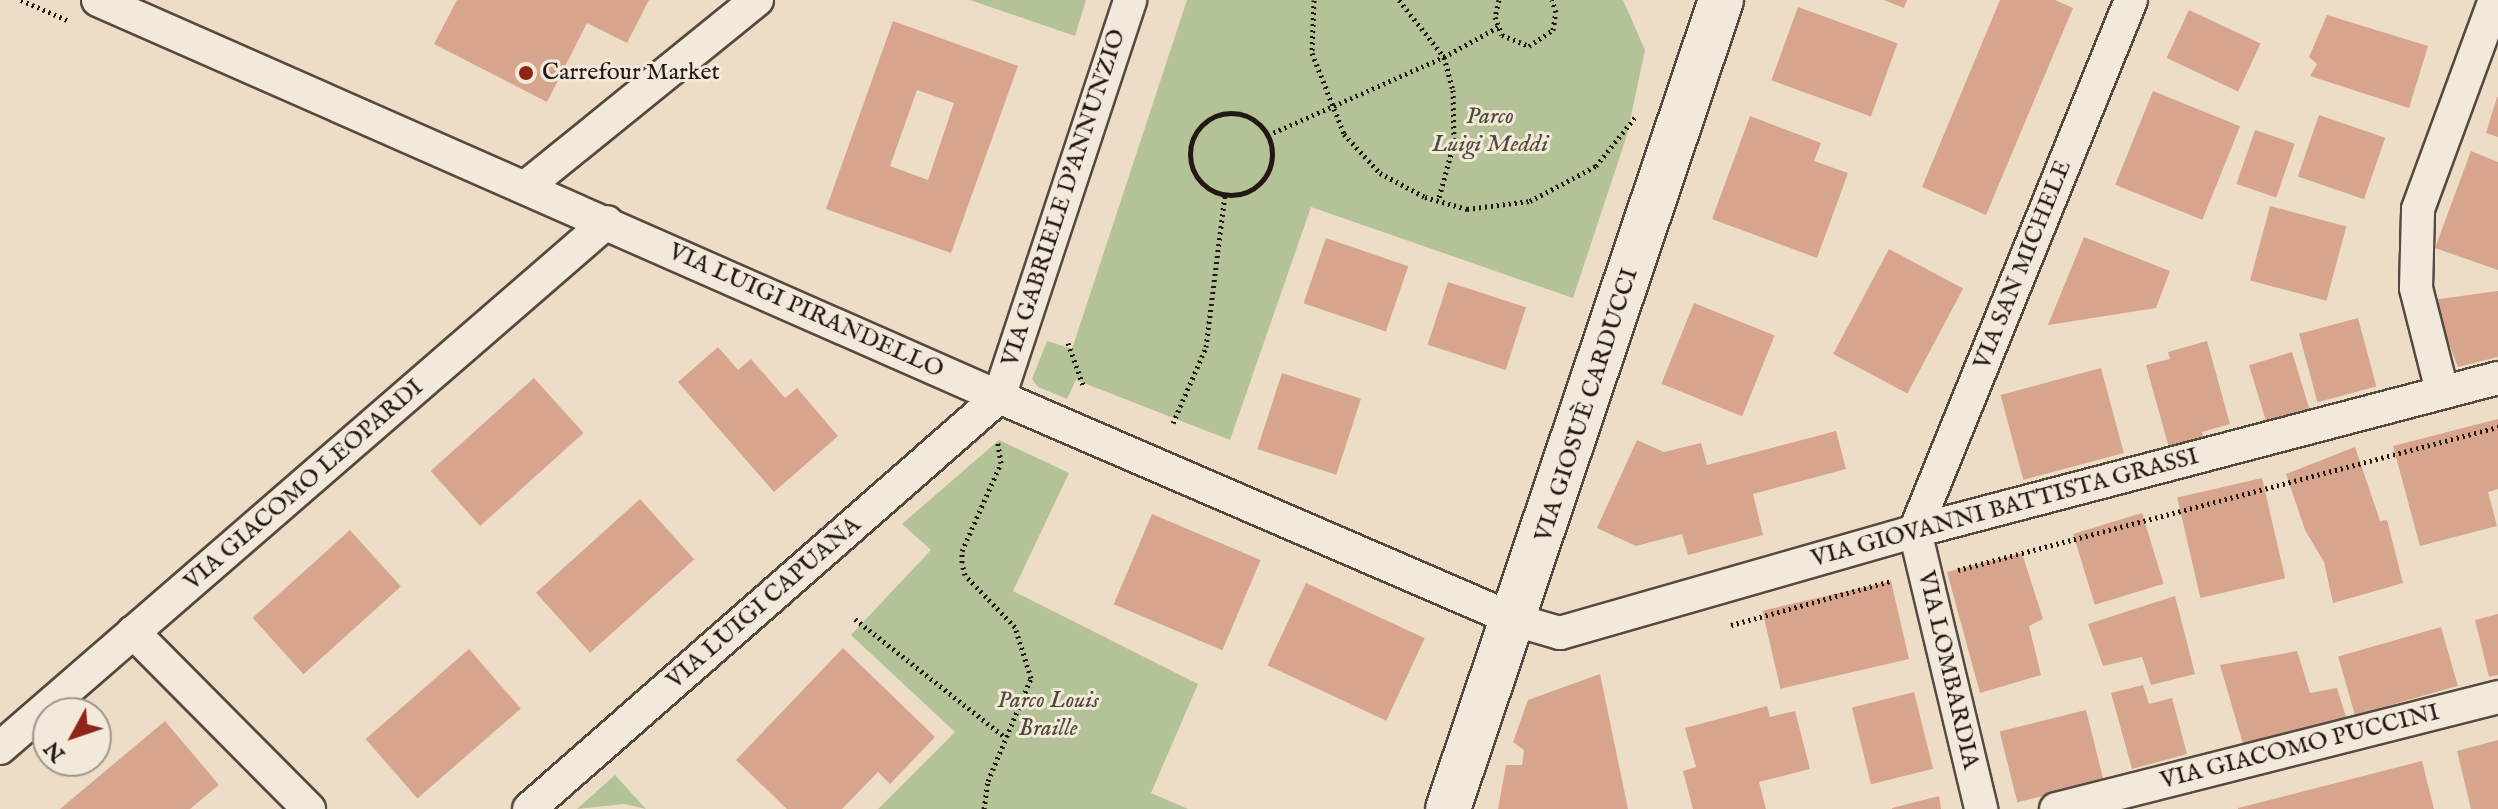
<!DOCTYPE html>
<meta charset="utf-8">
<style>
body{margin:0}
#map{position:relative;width:2498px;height:809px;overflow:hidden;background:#edddc6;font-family:"IM FELL English",serif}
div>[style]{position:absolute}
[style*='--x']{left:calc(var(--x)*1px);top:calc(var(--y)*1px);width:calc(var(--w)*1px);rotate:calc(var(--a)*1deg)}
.green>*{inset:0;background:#b4c298}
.building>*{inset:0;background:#d7a58e;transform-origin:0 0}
.path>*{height:5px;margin-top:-2.5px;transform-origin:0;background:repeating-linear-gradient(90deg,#231813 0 2px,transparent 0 6px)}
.path>.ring{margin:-2.5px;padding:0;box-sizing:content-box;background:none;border:5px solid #231813;border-radius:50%}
.roads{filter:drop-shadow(2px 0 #564940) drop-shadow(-2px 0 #564940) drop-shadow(0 2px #564940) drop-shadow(0 -2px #564940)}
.street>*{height:32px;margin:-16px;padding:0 16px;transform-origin:16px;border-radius:16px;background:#f3e9da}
.secondary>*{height:44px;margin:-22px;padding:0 22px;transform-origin:22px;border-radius:22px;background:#f3e9da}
.dots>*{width:22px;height:22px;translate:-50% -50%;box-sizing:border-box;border:4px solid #f3e9da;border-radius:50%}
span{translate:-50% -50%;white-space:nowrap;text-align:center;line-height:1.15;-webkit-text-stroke:6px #f3e9da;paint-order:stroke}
.poi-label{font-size:24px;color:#231813}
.left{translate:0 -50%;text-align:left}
.park-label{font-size:24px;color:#4e4b3b;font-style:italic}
.street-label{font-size:24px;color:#231813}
.north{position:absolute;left:32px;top:697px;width:80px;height:80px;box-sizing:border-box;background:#f3e9da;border:2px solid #a0958a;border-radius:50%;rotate:230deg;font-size:22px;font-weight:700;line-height:32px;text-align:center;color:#231813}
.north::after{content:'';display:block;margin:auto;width:28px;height:36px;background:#8f2418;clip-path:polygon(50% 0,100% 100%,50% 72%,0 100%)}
</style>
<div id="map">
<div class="green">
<i style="clip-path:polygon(970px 0,1086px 0,1075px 36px)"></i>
<i style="clip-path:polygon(1187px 0,1623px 0,1645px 50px,1627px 135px,1573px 298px,1311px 207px,1230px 440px,1076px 380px,1067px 399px,1038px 387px,1032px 379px,1047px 341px,1072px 349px)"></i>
<i style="clip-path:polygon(999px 440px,1069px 473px,1013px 591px,1198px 684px,1151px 793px,1188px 809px,878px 809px,955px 732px,851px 635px,931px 550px,902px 524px)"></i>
<i style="clip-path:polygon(615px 775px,646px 809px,624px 804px,577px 809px)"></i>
</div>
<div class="building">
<i style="clip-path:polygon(457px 0,649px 0,627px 43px,587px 23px,547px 102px,434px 44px)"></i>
<i style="clip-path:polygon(1884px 0,1907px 0,1904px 8px)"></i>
<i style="clip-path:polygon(2000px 0,2055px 0,2073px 8px,1986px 215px,1922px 187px)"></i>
<i style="left:1798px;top:7px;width:106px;height:78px;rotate:20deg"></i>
<i style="left:2189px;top:10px;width:79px;height:53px;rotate:25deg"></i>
<i style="clip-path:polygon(2327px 15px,2428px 46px,2409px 108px,2310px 76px,2317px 64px,2309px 57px)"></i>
<i style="clip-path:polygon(evenodd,893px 21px,1018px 66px,951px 253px,826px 209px,893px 21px,917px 90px,954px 103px,928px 180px,890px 166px,917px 90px)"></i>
<i style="left:2153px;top:91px;width:94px;height:101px;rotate:22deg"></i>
<i style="clip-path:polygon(2497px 97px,2498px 97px,2498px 137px,2486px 133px)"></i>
<i style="left:2319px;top:115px;width:70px;height:65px;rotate:19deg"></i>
<i style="clip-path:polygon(1750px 116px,1821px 143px,1814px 161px,1848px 173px,1817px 258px,1712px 219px)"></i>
<i style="left:2255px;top:130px;width:42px;height:57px;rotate:19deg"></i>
<i style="clip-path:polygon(2471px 151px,2498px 162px,2498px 270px,2435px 248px)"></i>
<i style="left:2270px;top:206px;width:79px;height:77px;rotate:15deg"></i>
<i style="clip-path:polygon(2084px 237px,2170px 271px,2156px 308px,2048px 325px)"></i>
<i style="left:1326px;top:238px;width:87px;height:69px;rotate:19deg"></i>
<i style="left:1889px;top:249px;width:84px;height:119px;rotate:28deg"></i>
<i style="left:1448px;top:282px;width:82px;height:66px;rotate:18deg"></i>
<i style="clip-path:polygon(2498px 291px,2498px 357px,2458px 367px,2432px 300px)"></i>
<i style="left:1694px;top:303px;width:87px;height:87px;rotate:22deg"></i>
<i style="left:2358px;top:318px;width:71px;height:61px;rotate:75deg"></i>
<i style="clip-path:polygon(2207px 341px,2230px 424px,2202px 432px,2204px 439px,2169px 448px,2146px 365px,2170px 359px,2168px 352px)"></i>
<i style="clip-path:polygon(718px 347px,738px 370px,751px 359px,785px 398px,797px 388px,838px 436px,774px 492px,678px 382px)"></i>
<i style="left:2292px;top:352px;width:63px;height:45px;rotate:73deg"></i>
<i style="left:2101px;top:368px;width:88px;height:104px;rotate:75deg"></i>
<i style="left:1282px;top:373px;width:83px;height:80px;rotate:18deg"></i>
<i style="left:534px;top:378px;width:74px;height:139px;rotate:48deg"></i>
<i style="clip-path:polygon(2498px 419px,2498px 489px,2488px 492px,2497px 526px,2420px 546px,2393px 446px)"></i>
<i style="clip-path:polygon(1836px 431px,1846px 469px,1753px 494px,1763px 535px,1688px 555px,1682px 534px,1636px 546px,1597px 528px,1637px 440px,1664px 452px,1701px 443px,1707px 465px)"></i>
<i style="clip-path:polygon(2355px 447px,2380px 521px,2387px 520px,2403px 583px,2333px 603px,2324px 562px,2305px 530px,2286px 474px)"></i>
<i style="left:2262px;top:478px;width:103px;height:87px;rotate:77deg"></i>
<i style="left:640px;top:499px;width:81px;height:140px;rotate:48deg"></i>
<i style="left:2142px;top:513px;width:74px;height:72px;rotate:73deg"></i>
<i style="left:1152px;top:514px;width:118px;height:98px;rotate:23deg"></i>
<i style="left:350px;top:530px;width:76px;height:131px;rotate:48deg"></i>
<i style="clip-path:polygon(2022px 553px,2043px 619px,2029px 626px,2041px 675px,1980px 693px,1947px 572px)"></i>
<i style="left:1891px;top:581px;width:80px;height:132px;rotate:77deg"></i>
<i style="left:1306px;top:583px;width:131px;height:91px;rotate:25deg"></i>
<i style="clip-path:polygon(2175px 596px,2195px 674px,2151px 685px,2142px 657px,2103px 666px,2088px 624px)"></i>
<i style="clip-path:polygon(2498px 614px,2498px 675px,2489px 677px,2475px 620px)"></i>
<i style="left:2441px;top:627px;width:61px;height:107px;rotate:74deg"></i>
<i style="clip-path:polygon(843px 648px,935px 737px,890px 784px,878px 772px,842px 809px,787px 809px,736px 760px)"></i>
<i style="left:469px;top:649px;width:79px;height:137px;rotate:49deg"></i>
<i style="clip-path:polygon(2297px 651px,2310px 693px,2337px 688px,2347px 720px,2243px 744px,2220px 665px)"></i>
<i style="clip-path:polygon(1600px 674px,1628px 809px,1498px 809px,1506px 765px,1522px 765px,1524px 750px,1513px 742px,1528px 700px)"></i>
<i style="clip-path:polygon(2143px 685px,2149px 704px,2172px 698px,2187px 754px,2132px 769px,2111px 693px)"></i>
<i style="left:1914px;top:692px;width:79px;height:64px;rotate:76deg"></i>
<i style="clip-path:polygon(1767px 706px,1770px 717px,1795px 711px,1810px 769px,1759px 782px,1766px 809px,1693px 809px,1683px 771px,1696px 767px,1685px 728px)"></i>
<i style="left:2086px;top:710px;width:73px;height:89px;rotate:76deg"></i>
<i style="clip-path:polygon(165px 721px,219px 785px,190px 809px,60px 809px)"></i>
<i style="clip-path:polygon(2498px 740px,2498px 809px,2471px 809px,2457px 751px)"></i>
<i style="clip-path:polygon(2422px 761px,2434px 809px,2238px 809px,2238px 808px)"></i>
<i style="clip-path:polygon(1939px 796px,1941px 809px,1892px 809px,1892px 808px)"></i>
</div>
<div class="path">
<i style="--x:21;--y:0;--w:52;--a:23.6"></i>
<i style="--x:1314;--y:0;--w:53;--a:92.2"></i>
<i style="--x:1312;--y:53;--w:87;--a:68.4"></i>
<i style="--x:1344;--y:134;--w:53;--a:47.3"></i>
<i style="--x:1380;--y:173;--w:51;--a:28.1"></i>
<i style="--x:1425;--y:197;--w:44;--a:15.9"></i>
<i style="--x:1467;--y:209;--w:64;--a:-7.2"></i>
<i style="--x:1530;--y:201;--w:75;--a:-27.9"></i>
<i style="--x:1596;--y:166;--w:64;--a:-51.3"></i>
<i style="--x:1399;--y:0;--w:73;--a:51.7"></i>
<i style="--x:1444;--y:57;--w:34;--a:75"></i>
<i style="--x:1453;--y:90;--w:53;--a:88.9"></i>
<i style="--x:1454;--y:143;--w:60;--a:105.4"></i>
<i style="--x:1499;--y:0;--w:17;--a:103"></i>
<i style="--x:1495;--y:17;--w:19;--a:69"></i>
<i style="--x:1502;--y:35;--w:29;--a:22"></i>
<i style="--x:1529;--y:46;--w:29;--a:-34"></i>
<i style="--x:1553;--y:30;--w:18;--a:-81"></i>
<i style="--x:1556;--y:12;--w:13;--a:-108"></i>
<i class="ring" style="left:1190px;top:113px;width:77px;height:77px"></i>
<i style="--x:1268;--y:135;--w:193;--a:-23.9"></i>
<i style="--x:1444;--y:57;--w:62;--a:-29.1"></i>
<i style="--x:1068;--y:343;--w:45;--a:70.3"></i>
<i style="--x:1173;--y:423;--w:83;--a:-66.5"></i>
<i style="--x:1206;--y:347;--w:153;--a:-82.9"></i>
<i style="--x:1958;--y:570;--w:559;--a:-14.83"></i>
<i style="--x:855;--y:619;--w:192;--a:38.2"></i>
<i style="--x:1731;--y:625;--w:166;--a:-15.4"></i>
<i style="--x:984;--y:809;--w:28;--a:-82"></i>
<i style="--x:988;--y:781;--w:112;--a:-67.3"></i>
<i style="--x:1031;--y:678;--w:53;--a:-107.4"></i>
<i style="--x:1015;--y:627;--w:72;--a:-133.9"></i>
<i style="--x:965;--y:575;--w:12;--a:-104"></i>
<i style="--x:962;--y:563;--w:12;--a:-90"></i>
<i style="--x:962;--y:551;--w:96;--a:-66.1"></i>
<i style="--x:1001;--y:463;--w:20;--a:-99"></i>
</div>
<div class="roads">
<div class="street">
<i style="--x:98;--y:0;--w:985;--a:23.78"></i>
<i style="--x:999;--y:397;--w:562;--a:23.37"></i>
<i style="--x:1515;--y:620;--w:47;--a:16.1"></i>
<i style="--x:1560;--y:633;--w:369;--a:-16"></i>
<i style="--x:1915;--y:531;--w:603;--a:-14.7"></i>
<i style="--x:527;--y:186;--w:296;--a:-39"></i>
<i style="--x:2442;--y:391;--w:106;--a:-104.2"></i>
<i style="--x:2416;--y:288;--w:79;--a:-88.5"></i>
<i style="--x:2418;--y:209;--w:223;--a:-69.8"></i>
<i style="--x:1915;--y:531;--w:573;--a:-67.86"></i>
<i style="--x:1915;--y:531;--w:286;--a:76.6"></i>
<i style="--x:133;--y:632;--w:250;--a:45.2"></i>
<i style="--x:0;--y:748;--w:803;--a:-40.91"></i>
<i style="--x:529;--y:809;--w:625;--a:-41.24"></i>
<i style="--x:999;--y:397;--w:418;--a:-71.7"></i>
<i style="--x:2056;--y:809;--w:456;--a:-14.2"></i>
</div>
<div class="secondary">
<i style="--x:1448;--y:809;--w:854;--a:-71.35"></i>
</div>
</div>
<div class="dots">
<i style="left:526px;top:73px;background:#8f2418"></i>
</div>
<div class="poi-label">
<span class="left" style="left:542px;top:73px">Carrefour Market</span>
</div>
<div class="park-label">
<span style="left:1490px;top:131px">Parco<br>Luigi Meddi</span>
<span style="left:1048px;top:715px">Parco Louis<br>Braille</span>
</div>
<div class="street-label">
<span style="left:1064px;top:198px;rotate:-72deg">VIA GABRIELE D'ANNUNZIO</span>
<span style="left:2023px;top:265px;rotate:-68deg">VIA SAN MICHELE</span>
<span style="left:806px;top:311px;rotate:24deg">VIA LUIGI PIRANDELLO</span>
<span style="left:1587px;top:405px;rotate:-72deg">VIA GIOSUÈ CARDUCCI</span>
<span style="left:304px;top:485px;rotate:-41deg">VIA GIACOMO LEOPARDI</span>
<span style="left:2005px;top:508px;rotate:-15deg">VIA GIOVANNI BATTISTA GRASSI</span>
<span style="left:764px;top:603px;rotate:-41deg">VIA LUIGI CAPUANA</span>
<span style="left:1948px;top:670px;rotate:77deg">VIA LOMBARDIA</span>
<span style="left:2300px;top:747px;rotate:-14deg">VIA GIACOMO PUCCINI</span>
</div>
<div class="north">N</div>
</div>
